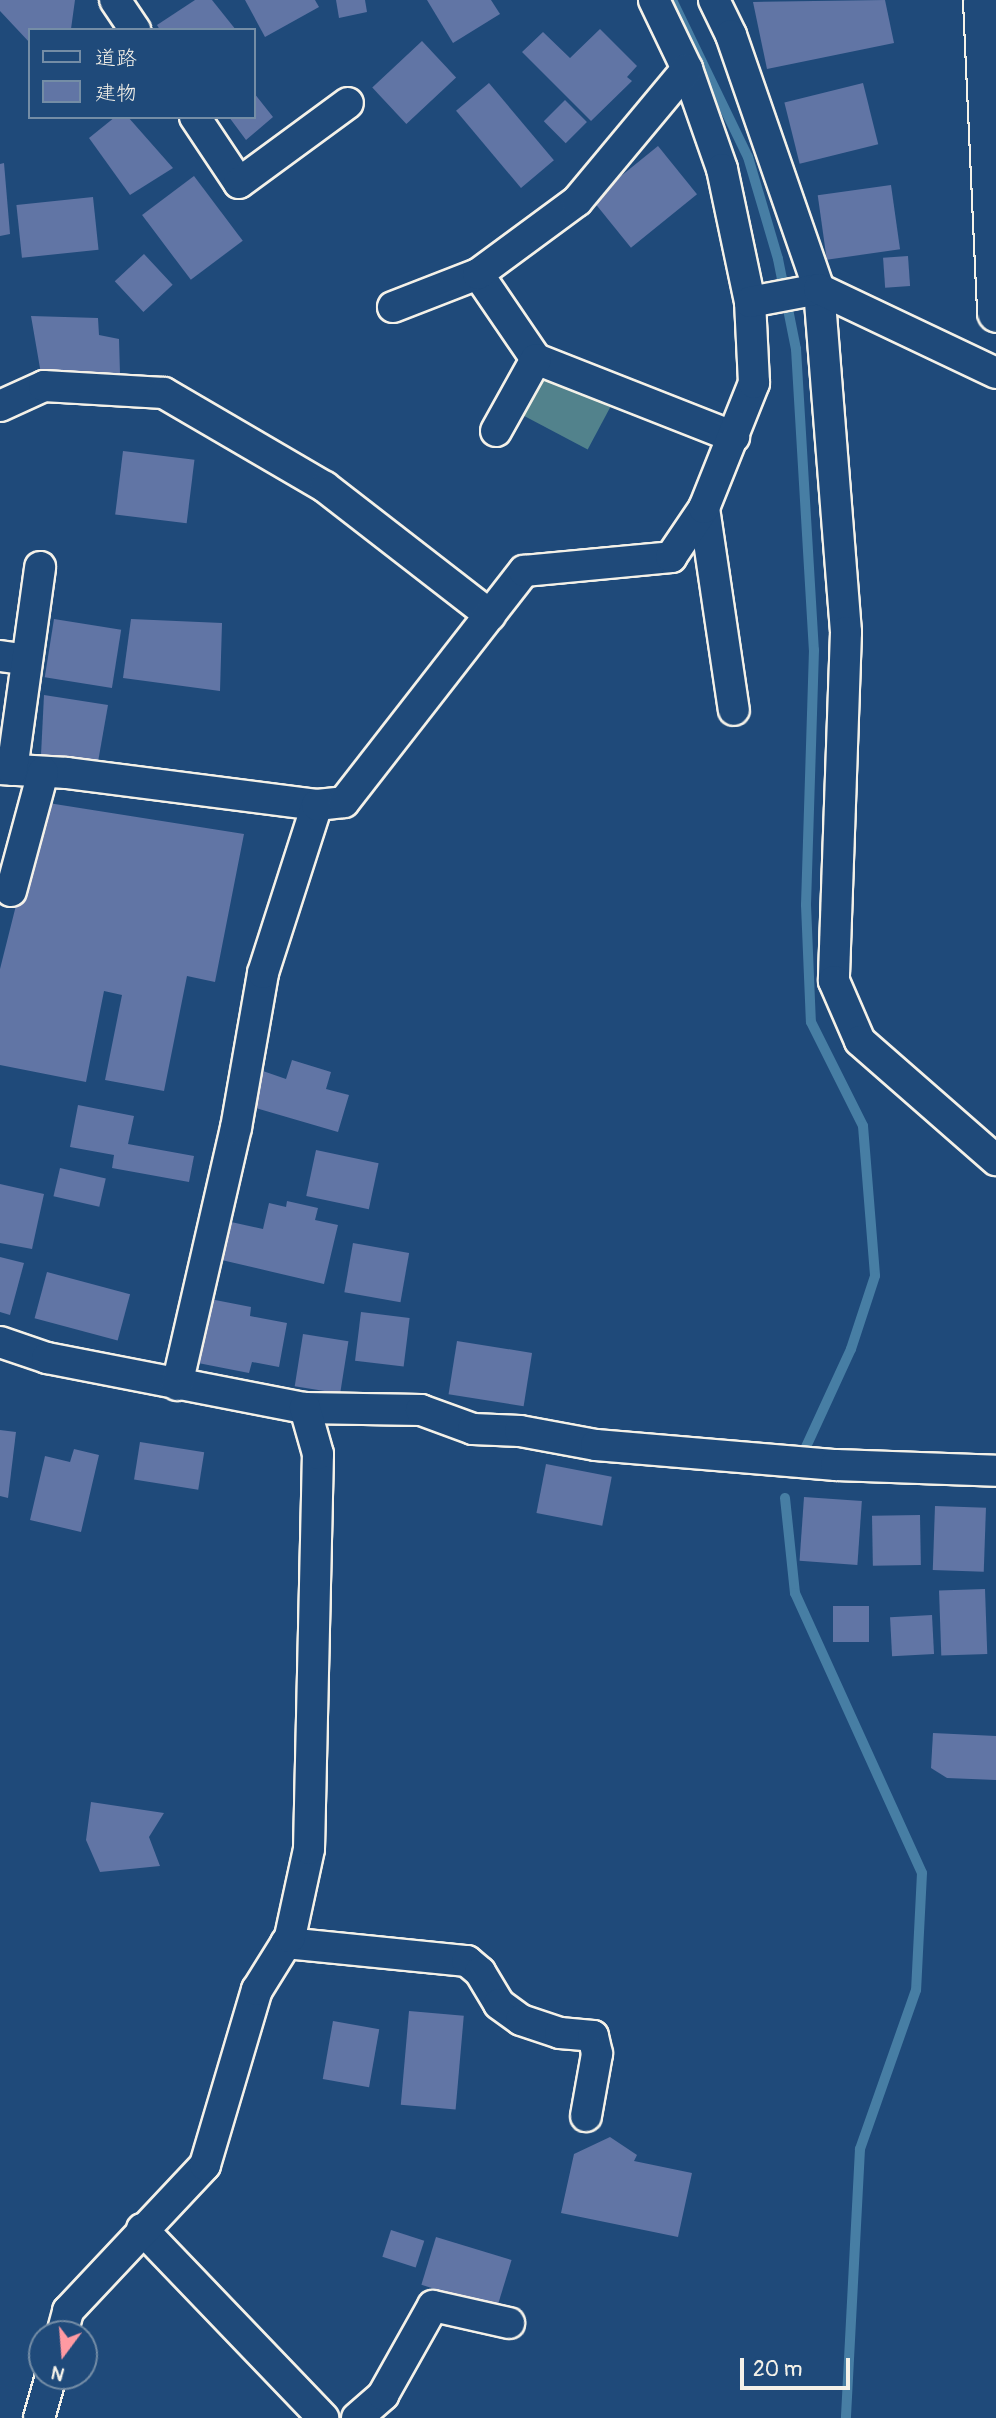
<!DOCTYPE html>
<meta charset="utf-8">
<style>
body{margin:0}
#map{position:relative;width:996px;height:2418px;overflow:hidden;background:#1f4a7a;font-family:Pangolin,"Klee One",sans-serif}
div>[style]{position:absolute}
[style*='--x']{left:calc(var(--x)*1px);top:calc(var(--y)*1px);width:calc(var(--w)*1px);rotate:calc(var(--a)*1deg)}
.green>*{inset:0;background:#52828c;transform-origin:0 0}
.stream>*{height:10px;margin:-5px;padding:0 5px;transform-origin:5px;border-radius:5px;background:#477ea4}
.building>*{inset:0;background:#6175a5;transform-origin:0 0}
.roads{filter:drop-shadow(2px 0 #f4f1e8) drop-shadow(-2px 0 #f4f1e8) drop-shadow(0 2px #f4f1e8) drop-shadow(0 -2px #f4f1e8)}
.minor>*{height:30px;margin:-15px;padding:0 15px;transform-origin:15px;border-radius:15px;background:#1f4a7a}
.tertiary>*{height:37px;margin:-18.5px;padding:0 18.5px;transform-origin:18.5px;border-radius:18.5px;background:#1f4a7a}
span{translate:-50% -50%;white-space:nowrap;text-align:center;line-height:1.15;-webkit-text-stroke:5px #1f4a7a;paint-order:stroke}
.legend{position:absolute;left:28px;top:28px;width:228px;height:91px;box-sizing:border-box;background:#1f4a7a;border:2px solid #748da6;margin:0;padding:9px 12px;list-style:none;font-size:21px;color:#f4f1e8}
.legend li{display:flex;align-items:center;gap:14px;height:35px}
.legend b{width:35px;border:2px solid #748da6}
.north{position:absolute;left:28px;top:2320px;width:70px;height:70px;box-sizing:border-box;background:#1f4a7a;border:2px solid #748da6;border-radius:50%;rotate:196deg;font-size:19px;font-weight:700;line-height:28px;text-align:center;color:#f4f1e8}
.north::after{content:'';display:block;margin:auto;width:24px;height:32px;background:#ff9aa2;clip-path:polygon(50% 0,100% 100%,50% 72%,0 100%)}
.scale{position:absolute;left:740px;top:2358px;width:110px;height:32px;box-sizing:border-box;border:4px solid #f4f1e8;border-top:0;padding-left:9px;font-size:21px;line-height:24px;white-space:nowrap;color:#f4f1e8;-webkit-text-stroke:5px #1f4a7a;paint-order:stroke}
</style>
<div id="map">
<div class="green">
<i style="left:544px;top:372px;width:75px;height:48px;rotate:28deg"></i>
</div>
<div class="stream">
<i style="--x:672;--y:0;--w:174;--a:64.2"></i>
<i style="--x:748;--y:157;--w:106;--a:73.6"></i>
<i style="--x:778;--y:259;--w:92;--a:78.7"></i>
<i style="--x:796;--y:349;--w:302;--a:86.6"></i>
<i style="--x:814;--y:650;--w:255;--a:91.8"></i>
<i style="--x:806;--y:905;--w:117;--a:87.6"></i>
<i style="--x:811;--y:1022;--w:116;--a:63.4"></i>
<i style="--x:863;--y:1126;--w:150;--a:85.4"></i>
<i style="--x:875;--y:1276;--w:77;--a:108.2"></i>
<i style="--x:851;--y:1349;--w:108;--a:114.7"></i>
<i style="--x:785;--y:1498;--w:96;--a:84"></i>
<i style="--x:795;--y:1593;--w:307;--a:65.6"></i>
<i style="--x:922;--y:1873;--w:117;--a:92.9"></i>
<i style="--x:916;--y:1990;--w:169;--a:109.4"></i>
<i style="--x:860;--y:2149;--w:269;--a:93"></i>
</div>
<div class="building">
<i style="clip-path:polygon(0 0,75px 0,71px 29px,30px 30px,30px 43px,0 11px)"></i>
<i style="clip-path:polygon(195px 0,212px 0,236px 30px,160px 30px,157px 25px)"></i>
<i style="clip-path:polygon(245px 0,315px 0,319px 7px,265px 37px)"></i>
<i style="clip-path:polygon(336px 0,365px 0,367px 12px,339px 18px)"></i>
<i style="clip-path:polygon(427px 0,491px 0,500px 14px,453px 43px)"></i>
<i style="clip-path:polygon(885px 0,894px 43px,767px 69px,753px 2px)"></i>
<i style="clip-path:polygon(600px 29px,637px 66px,627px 77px,632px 81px,591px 121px,522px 52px,543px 32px,570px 58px)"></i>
<i style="left:422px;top:41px;width:50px;height:68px;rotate:47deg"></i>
<i style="left:489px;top:83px;width:101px;height:43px;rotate:50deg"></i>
<i style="left:863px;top:83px;width:63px;height:81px;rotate:76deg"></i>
<i style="clip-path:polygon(254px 93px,273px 117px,246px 140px,229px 117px,254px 117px)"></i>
<i style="left:565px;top:100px;width:31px;height:30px;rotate:45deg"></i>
<i style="clip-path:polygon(115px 117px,128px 117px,173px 168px,130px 195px,89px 138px)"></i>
<i style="left:658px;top:146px;width:62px;height:85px;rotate:51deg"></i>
<i style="clip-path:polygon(4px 163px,10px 234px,0 236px,0 164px)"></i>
<i style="left:194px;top:176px;width:81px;height:65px;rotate:53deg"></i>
<i style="left:891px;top:185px;width:65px;height:74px;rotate:82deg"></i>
<i style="left:93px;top:197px;width:53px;height:77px;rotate:84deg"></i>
<i style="left:144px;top:254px;width:42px;height:40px;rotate:47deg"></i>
<i style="left:908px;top:256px;width:30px;height:25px;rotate:86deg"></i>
<i style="clip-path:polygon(31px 316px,98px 318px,99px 335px,119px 339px,120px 374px,41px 374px)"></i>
<i style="left:123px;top:451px;width:72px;height:64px;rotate:7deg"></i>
<i style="left:54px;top:619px;width:68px;height:59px;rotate:9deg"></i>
<i style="clip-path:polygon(131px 619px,222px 623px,220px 691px,123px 678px)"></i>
<i style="clip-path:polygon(44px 695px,108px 705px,98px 762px,41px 755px)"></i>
<i style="clip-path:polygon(42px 802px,244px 834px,215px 982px,187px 976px,164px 1091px,105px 1080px,122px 995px,104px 991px,86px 1082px,0 1065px,0 969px)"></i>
<i style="clip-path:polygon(292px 1060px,331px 1072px,326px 1089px,349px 1095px,338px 1132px,249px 1106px,260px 1070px,286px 1079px)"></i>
<i style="clip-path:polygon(78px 1105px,134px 1116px,128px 1144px,194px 1156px,189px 1182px,112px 1168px,114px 1155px,70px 1147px)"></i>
<i style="left:316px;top:1150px;width:64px;height:47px;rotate:12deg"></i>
<i style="left:60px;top:1168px;width:47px;height:29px;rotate:13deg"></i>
<i style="clip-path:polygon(0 1184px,44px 1194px,32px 1249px,0 1243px)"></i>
<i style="clip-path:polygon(287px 1201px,318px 1208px,315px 1220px,338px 1225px,324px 1284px,213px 1258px,222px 1220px,263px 1229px,269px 1203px,286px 1207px)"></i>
<i style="left:353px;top:1243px;width:57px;height:50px;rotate:10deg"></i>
<i style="clip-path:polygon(0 1257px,24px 1263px,10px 1315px,0 1312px)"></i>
<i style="left:47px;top:1272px;width:86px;height:48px;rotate:15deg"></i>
<i style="clip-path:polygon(210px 1299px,251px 1307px,250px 1316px,287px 1323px,279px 1367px,252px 1362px,249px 1373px,198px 1363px)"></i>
<i style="left:361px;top:1312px;width:49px;height:49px;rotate:7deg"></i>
<i style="left:303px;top:1334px;width:46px;height:53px;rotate:9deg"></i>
<i style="left:457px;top:1341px;width:76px;height:54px;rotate:9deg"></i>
<i style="clip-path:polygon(0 1430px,16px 1432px,8px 1498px,0 1496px)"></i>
<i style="left:140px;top:1442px;width:65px;height:38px;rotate:9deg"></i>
<i style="clip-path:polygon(74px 1449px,99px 1455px,81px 1532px,30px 1520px,45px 1456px,70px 1462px)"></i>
<i style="left:546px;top:1464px;width:67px;height:50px;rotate:11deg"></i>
<i style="left:804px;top:1497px;width:58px;height:64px;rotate:4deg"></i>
<i style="left:935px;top:1506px;width:51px;height:64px;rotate:2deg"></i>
<i style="left:920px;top:1515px;width:50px;height:48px;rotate:89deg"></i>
<i style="left:985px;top:1589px;width:65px;height:46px;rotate:88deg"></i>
<i style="left:833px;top:1606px;width:36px;height:36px"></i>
<i style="left:932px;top:1615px;width:39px;height:42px;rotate:87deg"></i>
<i style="clip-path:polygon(933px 1733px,996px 1736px,996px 1780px,947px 1778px,931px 1768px)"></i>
<i style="clip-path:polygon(91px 1802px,164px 1813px,149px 1837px,160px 1866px,100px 1872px,86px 1840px)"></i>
<i style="left:409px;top:2011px;width:55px;height:94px;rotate:5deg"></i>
<i style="left:333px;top:2021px;width:47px;height:59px;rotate:10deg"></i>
<i style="clip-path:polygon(610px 2137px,637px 2155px,634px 2161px,692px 2173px,678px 2237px,561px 2213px,574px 2154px)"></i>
<i style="left:391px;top:2230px;width:35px;height:28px;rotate:18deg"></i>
<i style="left:436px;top:2237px;width:79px;height:50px;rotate:17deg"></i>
</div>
<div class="roads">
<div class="minor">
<i style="--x:115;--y:0;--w:36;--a:56"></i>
<i style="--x:654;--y:0;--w:76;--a:64.4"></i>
<i style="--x:687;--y:69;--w:106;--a:70.7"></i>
<i style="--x:722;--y:169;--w:136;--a:78.1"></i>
<i style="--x:714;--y:0;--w:39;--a:64"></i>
<i style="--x:731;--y:35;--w:269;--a:70.9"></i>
<i style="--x:819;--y:289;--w:344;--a:85.5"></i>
<i style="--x:846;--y:632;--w:349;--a:92"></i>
<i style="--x:834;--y:981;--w:65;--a:66.6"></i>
<i style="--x:860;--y:1041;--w:181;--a:41.2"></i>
<i style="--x:195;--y:117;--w:79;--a:56.3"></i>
<i style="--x:239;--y:183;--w:135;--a:-36.3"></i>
<i style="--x:478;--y:274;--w:103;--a:55.7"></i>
<i style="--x:536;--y:359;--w:213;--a:21.5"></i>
<i style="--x:393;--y:307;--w:91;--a:-21.2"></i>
<i style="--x:478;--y:274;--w:123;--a:-36.4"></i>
<i style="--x:577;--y:201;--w:172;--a:-50.2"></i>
<i style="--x:0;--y:406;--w:48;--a:-24.4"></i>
<i style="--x:44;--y:386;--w:120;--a:3.3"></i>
<i style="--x:164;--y:393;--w:186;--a:30.3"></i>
<i style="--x:325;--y:487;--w:209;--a:37.8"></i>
<i style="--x:496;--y:431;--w:82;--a:-60.9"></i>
<i style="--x:704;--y:508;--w:204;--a:81.6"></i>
<i style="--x:0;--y:656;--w:27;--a:8"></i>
<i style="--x:0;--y:769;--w:67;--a:3.4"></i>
<i style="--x:67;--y:773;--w:252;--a:7.3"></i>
<i style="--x:12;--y:770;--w:205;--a:-82.1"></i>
<i style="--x:11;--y:891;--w:123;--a:-74.9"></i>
<i style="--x:0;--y:1342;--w:50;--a:18.8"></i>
<i style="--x:47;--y:1358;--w:263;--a:11"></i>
<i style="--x:305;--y:1408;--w:116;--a:1"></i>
<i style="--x:421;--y:1410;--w:55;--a:20.1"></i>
<i style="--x:473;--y:1429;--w:47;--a:2.4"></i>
<i style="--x:520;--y:1431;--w:77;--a:10.4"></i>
<i style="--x:596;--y:1445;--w:241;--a:4.8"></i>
<i style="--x:836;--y:1465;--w:160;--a:2.1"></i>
<i style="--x:177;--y:1385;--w:264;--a:-77.1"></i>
<i style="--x:236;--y:1128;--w:157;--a:-80.1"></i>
<i style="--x:263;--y:973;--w:176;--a:-72.2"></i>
<i style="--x:317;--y:805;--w:27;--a:-6"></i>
<i style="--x:344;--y:802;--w:293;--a:-52.1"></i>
<i style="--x:524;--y:571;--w:148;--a:-5.4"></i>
<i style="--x:671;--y:557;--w:59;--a:-56"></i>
<i style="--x:704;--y:508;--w:135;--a:-68.2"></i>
<i style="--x:754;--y:383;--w:81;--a:-92.8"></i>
<i style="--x:750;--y:302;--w:70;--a:-10.7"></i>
<i style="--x:819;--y:289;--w:196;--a:25.4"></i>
<i style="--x:286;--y:1943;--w:182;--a:5.7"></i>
<i style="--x:467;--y:1961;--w:17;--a:40"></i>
<i style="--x:480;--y:1972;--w:37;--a:59"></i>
<i style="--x:499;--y:2004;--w:27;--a:36"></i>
<i style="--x:521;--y:2020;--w:41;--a:18.4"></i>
<i style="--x:560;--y:2033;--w:33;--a:5"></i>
<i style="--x:593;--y:2036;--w:18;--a:77"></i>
<i style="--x:597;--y:2054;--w:63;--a:100.1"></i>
<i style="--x:142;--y:2229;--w:262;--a:46.2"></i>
<i style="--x:62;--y:2334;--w:24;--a:-75"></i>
<i style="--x:68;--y:2311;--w:200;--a:-46.8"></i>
<i style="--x:205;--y:2165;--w:183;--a:-73.5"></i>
<i style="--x:257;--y:1990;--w:62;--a:-58.1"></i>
<i style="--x:290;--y:1937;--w:90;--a:-77.8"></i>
<i style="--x:309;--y:1849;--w:395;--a:-88.7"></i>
<i style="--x:318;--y:1454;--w:48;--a:-105.8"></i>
<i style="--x:39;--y:2418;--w:44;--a:-74.1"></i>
<i style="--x:357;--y:2418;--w:35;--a:-41"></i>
<i style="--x:383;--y:2395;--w:102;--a:-60.7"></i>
<i style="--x:433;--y:2306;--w:78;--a:12.6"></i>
</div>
<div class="tertiary">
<i style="--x:982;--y:0;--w:313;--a:87.4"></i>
</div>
</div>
<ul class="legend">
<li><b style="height:9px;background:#1f4a7a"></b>道路</li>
<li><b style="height:19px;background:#6175a5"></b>建物</li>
</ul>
<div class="north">N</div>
<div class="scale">20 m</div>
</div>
